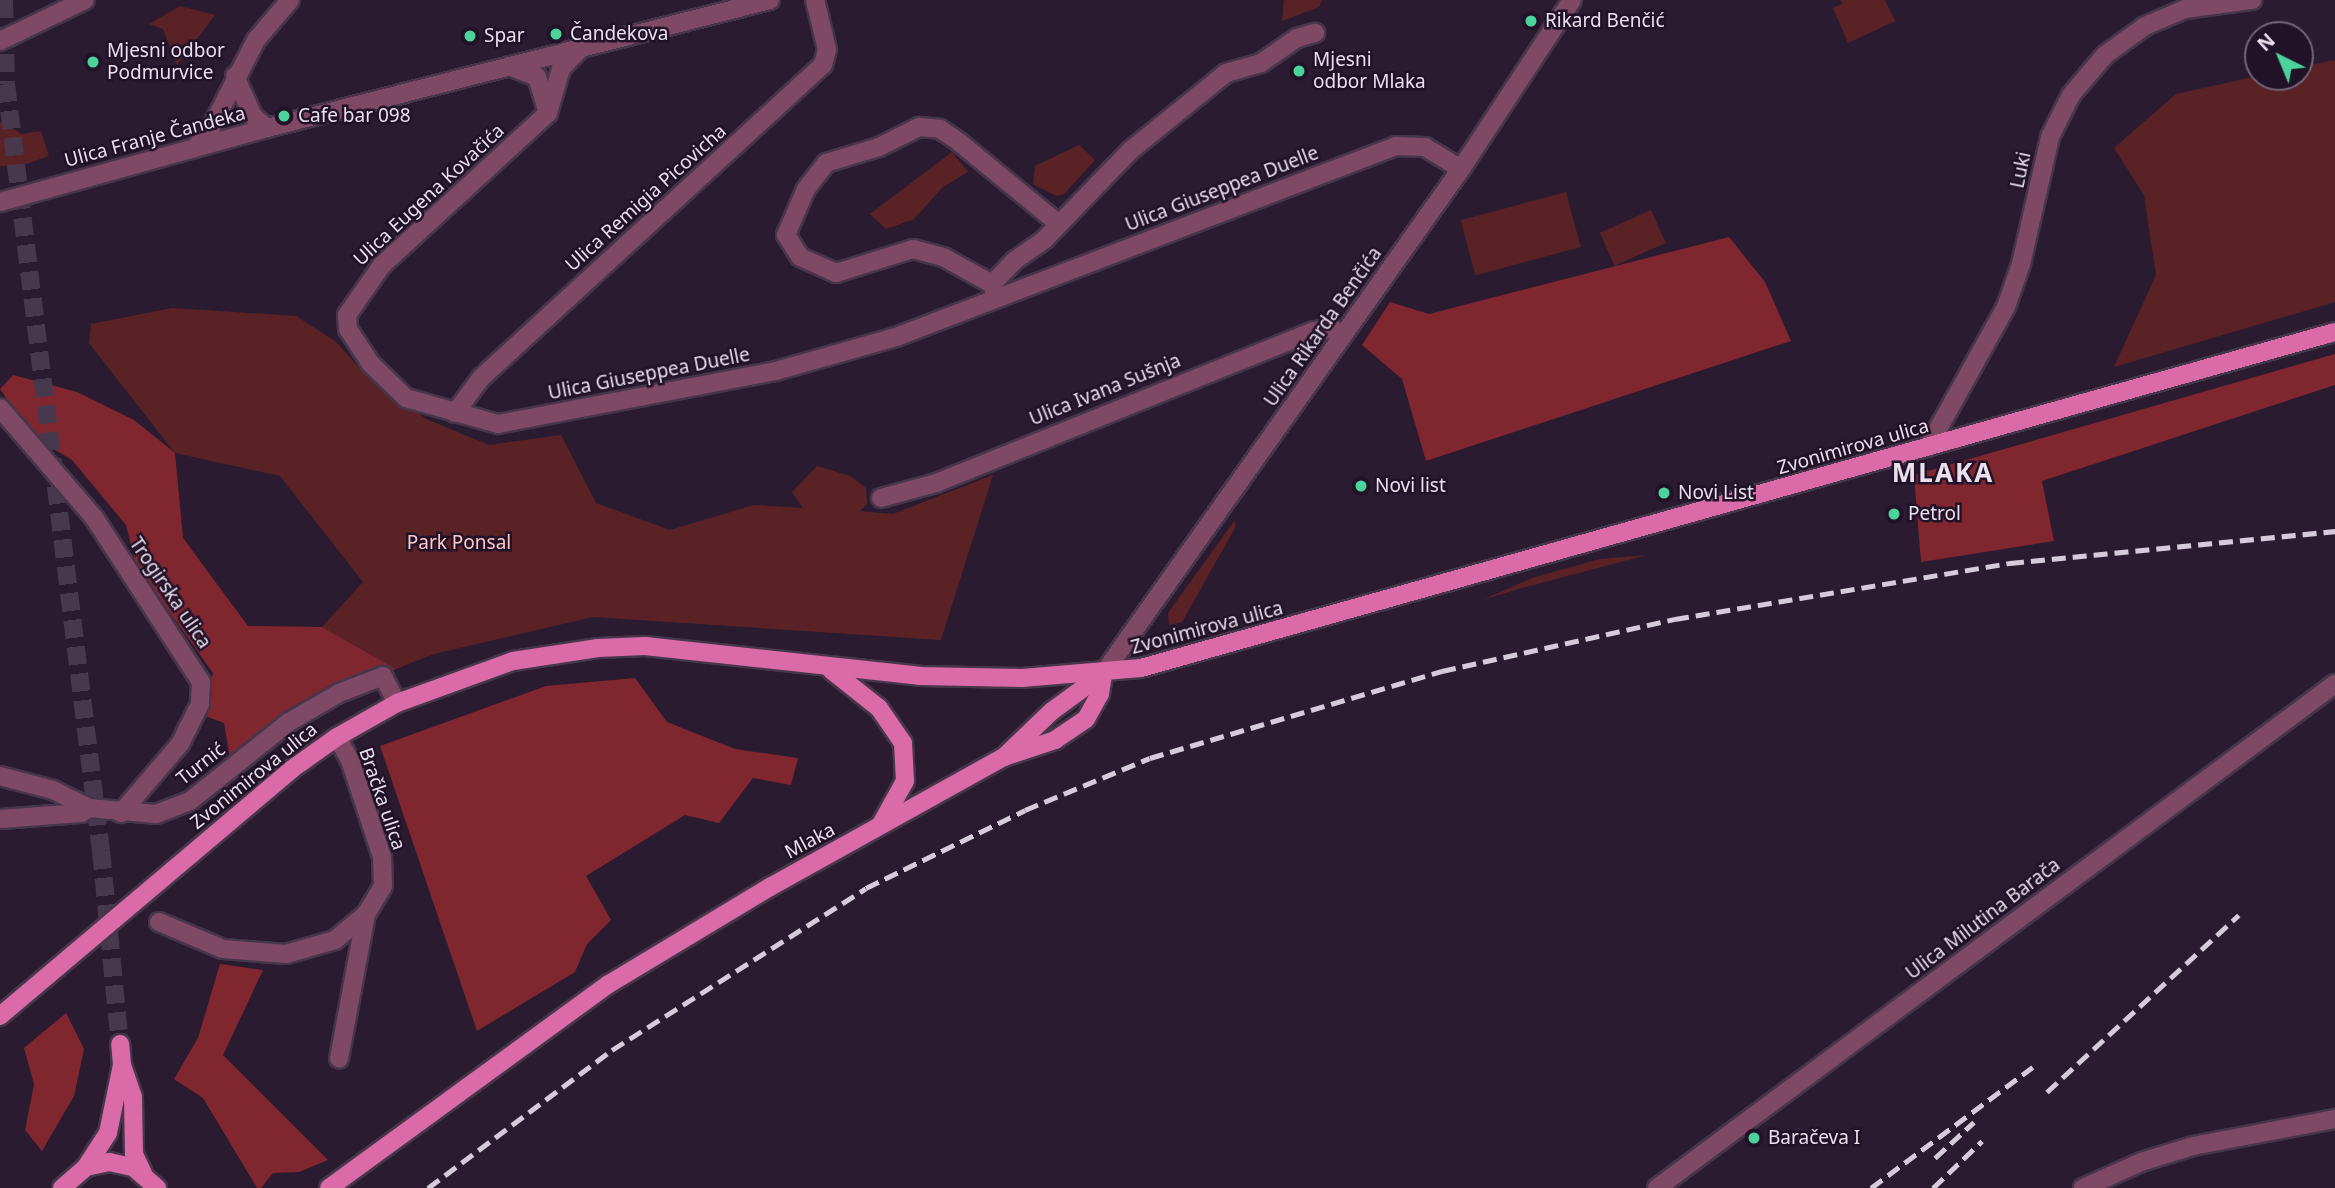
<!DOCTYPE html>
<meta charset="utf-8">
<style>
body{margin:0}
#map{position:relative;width:2335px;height:1188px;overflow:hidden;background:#2b1b31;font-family:"Noto Sans",sans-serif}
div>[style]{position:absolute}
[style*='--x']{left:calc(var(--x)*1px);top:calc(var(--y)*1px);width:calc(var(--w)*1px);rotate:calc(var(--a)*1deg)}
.green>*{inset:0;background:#5b2226;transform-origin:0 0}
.forest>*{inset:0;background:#7f262e}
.major-tunnel>*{height:18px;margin-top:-9px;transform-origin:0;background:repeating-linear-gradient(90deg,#48384d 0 18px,transparent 0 27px)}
.roads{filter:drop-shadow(2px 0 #46364b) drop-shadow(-2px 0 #46364b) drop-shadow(0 2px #46364b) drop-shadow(0 -2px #46364b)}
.minor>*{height:18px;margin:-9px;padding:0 9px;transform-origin:9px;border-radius:9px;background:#7f4965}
.major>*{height:18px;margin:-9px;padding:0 9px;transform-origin:9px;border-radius:9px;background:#da6ba8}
.rail>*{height:5px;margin-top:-2.5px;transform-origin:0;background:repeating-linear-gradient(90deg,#d6cbda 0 14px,transparent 0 21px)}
.dots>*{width:19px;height:19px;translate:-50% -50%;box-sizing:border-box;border:4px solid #211227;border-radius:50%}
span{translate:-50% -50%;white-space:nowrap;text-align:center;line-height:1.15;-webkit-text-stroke:5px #211227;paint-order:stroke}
.poi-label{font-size:19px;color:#e9dfed}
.left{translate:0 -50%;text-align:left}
.street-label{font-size:19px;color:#e9dfed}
.park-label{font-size:19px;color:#fdc7c7}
.district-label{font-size:26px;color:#e9dfed;font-weight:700;letter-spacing:2px}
.north{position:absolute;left:2244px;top:21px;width:70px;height:70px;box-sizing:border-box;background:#211227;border:2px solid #716476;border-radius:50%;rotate:317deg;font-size:19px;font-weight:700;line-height:28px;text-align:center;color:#e9dfed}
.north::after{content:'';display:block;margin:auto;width:24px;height:32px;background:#4cd39b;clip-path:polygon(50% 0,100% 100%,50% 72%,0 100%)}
</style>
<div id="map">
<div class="green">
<i style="clip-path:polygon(1284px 0,1322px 0,1319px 7px,1282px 21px)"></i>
<i style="clip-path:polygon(1840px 0,1885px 0,1895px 21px,1848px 43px,1833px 8px,1842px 4px)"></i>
<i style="clip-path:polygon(180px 6px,215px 15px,177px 65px,163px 29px,149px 24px)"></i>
<i style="clip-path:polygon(2335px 60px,2335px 302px,2114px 367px,2156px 275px,2144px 195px,2114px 148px,2176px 94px,2258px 76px,2300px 77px,2300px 67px)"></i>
<i style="clip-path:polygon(0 121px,22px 134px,41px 131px,49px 156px,23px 165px,0 166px)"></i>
<i style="clip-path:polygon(1079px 145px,1095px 160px,1064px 194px,1057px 196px,1033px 184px,1035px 166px)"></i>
<i style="clip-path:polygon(952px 152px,968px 172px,943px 187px,914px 219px,886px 229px,870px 214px)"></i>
<i style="left:1566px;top:192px;width:57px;height:109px;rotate:75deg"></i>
<i style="left:1651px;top:210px;width:36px;height:56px;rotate:66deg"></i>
<i style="clip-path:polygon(172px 308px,296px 316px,335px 341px,364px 373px,426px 419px,489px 445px,561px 435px,596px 503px,670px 530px,754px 505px,803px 508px,792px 492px,817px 466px,850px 476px,866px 488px,867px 504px,860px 511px,893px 514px,993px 475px,941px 640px,593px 617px,434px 654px,396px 669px,322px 627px,363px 582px,280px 476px,175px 453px,89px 343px,91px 324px)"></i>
<i style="clip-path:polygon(1235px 520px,1235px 528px,1182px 622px,1169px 625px,1168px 613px)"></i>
<i style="clip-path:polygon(1647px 555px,1515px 590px,1482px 600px,1532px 578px,1600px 559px)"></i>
</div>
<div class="forest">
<i style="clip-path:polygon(1729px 237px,1765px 282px,1791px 341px,1426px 461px,1402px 379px,1362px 345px,1390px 302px,1429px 314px)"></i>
<i style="clip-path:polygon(2335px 354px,2335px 385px,2042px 481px,2054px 541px,1921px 562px,1914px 475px)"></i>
<i style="clip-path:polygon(13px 375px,77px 392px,134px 420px,175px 453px,183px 538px,248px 626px,322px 627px,396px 669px,328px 706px,233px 777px,224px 723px,200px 714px,213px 673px,136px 565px,126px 525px,72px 460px,31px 435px,0 389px)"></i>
<i style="clip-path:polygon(635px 678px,667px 722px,735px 749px,798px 758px,791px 785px,753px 778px,719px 823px,685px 815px,586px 876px,611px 920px,587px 944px,575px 972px,477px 1031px,380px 746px,546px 686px)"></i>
<i style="clip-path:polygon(220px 964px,263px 970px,223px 1055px,328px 1160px,299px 1172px,273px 1173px,261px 1188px,257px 1188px,203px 1098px,174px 1079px,198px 1038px)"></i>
<i style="clip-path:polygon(66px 1013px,84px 1049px,74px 1096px,42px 1151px,25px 1130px,34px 1084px,24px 1048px)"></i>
</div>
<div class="major-tunnel">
<i style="--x:4;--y:0;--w:84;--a:88.6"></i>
<i style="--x:6;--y:84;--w:773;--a:82.94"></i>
<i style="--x:101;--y:851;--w:194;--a:84.4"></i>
</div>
<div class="roads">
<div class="minor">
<i style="--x:0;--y:41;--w:94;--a:-25.8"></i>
<i style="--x:581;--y:48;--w:29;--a:134"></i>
<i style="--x:561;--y:69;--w:46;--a:106.5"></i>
<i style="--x:548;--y:113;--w:225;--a:137.5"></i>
<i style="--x:382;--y:265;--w:61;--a:125"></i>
<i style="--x:347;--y:315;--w:14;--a:86"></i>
<i style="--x:348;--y:329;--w:42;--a:56.7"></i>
<i style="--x:371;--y:364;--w:49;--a:44.2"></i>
<i style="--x:406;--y:398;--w:96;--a:15.8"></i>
<i style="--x:498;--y:424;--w:283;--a:-10.8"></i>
<i style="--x:776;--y:371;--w:125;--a:-15.8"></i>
<i style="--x:896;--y:337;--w:535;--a:-20.91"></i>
<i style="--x:1396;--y:146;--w:29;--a:2"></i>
<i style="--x:1425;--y:147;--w:42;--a:31.4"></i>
<i style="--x:509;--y:66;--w:30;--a:21"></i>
<i style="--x:537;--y:77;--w:38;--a:73"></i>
<i style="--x:235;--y:76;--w:44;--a:65.8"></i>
<i style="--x:253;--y:116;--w:18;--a:41"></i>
<i style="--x:195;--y:148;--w:28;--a:-52"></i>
<i style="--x:212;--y:126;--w:97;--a:-62.9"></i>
<i style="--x:256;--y:40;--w:52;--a:-49.6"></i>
<i style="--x:0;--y:202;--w:277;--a:-15.5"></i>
<i style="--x:267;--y:128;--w:519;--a:-14.28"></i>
<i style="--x:992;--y:284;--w:56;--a:-151.1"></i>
<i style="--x:943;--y:257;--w:31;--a:-165"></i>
<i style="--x:913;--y:249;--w:81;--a:162.7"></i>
<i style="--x:836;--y:273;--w:39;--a:-156"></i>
<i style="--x:800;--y:257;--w:26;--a:-122"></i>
<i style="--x:786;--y:235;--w:50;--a:-66.5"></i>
<i style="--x:806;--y:189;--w:33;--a:-52"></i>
<i style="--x:826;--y:163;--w:55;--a:-16.8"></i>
<i style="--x:879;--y:147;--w:45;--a:-26.6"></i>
<i style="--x:919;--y:127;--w:21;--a:5"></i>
<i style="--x:940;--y:129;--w:23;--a:34"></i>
<i style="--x:959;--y:142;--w:129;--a:39.4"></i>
<i style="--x:995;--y:294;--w:10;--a:-107"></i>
<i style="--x:992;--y:284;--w:32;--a:-46"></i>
<i style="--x:1014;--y:261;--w:38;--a:-35"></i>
<i style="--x:1045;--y:239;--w:124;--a:-46"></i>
<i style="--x:1131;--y:150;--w:122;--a:-39"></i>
<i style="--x:1226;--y:73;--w:36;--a:-16"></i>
<i style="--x:1261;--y:63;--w:44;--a:-34.8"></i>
<i style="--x:1297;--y:38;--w:19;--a:-16"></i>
<i style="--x:0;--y:408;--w:146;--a:49.4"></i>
<i style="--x:95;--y:519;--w:194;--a:57"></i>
<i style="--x:201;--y:682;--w:22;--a:93"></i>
<i style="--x:200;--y:704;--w:45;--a:116.6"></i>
<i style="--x:180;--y:744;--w:91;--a:130.5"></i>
<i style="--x:455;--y:413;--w:44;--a:-53.4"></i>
<i style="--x:481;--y:378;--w:464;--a:-42.5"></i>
<i style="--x:823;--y:65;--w:16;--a:-76"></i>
<i style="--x:827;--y:49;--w:50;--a:-103.8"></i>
<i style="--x:1928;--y:447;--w:160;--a:-60.9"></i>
<i style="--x:2006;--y:307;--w:46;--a:-70.8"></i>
<i style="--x:2021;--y:264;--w:130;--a:-77.1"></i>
<i style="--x:2050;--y:137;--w:47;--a:-63.4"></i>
<i style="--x:2071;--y:95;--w:52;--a:-49.6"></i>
<i style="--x:2105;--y:55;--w:49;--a:-35.9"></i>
<i style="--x:2145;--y:26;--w:43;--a:-23"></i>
<i style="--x:2185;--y:9;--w:68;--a:-7.7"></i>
<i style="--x:881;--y:498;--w:57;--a:-15.3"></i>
<i style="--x:936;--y:483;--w:407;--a:-21.9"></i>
<i style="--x:1314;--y:331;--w:19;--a:-6"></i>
<i style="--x:1333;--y:329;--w:12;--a:31"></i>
<i style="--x:1103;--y:674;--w:619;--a:-54.67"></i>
<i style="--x:1461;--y:169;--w:202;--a:-56.7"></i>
<i style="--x:337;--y:737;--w:26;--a:61"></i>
<i style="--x:350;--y:760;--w:102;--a:71.7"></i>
<i style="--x:382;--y:857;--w:29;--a:88"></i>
<i style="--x:383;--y:886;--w:33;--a:121"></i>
<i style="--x:366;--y:914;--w:147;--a:100.6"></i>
<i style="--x:0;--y:776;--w:55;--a:14.8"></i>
<i style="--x:53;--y:790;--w:40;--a:26.6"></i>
<i style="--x:89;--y:808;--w:67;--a:5.1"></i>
<i style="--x:156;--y:814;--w:36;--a:-21"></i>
<i style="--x:190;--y:801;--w:127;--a:-38.6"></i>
<i style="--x:289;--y:722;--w:58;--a:-30.1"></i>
<i style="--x:339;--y:693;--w:47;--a:-21.1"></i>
<i style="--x:383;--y:676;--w:30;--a:63"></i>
<i style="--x:0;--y:819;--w:81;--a:-4.2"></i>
<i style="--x:81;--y:813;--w:9;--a:-32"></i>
<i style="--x:159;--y:922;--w:69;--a:22.9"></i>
<i style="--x:223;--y:949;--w:63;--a:4.5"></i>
<i style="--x:286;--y:954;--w:51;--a:-15.9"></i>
<i style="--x:335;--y:940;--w:40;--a:-40"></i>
<i style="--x:1657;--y:1188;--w:845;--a:-36.63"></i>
<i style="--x:2083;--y:1188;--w:64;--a:-24.1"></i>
<i style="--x:2141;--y:1162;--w:54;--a:-17.1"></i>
<i style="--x:2193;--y:1146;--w:145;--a:-10.8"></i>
</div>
<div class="major">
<i style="--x:831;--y:670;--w:61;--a:38.4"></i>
<i style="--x:879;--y:708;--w:42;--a:55.6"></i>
<i style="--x:903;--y:743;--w:38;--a:87"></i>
<i style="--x:905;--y:781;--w:49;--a:119.2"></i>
<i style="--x:1004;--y:757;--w:54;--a:-18.4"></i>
<i style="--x:1055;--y:740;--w:37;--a:-34"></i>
<i style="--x:1086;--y:719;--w:29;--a:-61"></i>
<i style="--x:1100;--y:694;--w:20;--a:-81"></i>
<i style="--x:0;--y:1016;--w:382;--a:-40.2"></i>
<i style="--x:292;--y:769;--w:55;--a:-35.4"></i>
<i style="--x:337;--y:737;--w:69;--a:-29.5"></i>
<i style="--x:397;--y:703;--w:123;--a:-19.9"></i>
<i style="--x:513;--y:661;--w:86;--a:-8.7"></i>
<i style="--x:598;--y:648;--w:47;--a:-2.4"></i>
<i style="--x:645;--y:646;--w:276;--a:6.2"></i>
<i style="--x:919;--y:676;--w:103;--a:1.1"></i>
<i style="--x:1022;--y:678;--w:119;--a:-4.8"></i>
<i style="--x:1141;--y:668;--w:1240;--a:-15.72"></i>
<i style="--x:122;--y:1065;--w:34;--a:71"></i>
<i style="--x:133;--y:1097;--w:57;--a:89"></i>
<i style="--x:134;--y:1154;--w:21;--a:65"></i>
<i style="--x:86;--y:1167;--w:40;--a:-57.1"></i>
<i style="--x:108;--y:1133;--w:69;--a:-78.4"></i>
<i style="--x:122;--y:1065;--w:21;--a:-95"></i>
<i style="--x:62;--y:1188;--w:32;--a:-41"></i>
<i style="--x:86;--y:1167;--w:24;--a:-12"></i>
<i style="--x:109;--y:1162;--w:25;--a:12"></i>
<i style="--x:133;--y:1167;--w:32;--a:41"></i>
<i style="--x:329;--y:1188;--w:346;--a:-36.1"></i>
<i style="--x:609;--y:984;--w:188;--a:-31.1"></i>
<i style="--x:770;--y:887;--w:268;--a:-29.1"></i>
<i style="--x:1004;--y:757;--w:66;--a:-43.8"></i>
<i style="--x:1052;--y:711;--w:59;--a:-36.1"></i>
</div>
</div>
<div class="rail">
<i style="--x:2047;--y:1092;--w:261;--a:-42.7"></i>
<i style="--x:1935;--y:1158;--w:53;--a:-42.7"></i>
<i style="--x:428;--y:1188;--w:230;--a:-36.9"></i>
<i style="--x:612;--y:1050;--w:301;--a:-32.5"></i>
<i style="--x:866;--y:888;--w:177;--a:-26.1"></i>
<i style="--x:1025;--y:810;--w:135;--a:-22.6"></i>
<i style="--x:1150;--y:758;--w:305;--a:-16.6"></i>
<i style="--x:1442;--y:671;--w:239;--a:-12.6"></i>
<i style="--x:1675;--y:619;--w:340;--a:-9.5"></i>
<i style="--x:2010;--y:563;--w:327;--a:-5.6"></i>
<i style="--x:1871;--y:1188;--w:202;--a:-36.8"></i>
<i style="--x:1933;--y:1188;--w:68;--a:-43.8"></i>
</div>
<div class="dots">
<i style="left:1531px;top:21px;background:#4cd39b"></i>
<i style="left:556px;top:34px;background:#4cd39b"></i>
<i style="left:470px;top:36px;background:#4cd39b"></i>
<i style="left:93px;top:62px;background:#4cd39b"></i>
<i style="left:1299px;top:71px;background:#4cd39b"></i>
<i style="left:284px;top:116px;background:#4cd39b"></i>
<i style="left:1361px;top:486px;background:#4cd39b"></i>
<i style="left:1664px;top:493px;background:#4cd39b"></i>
<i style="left:1894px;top:514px;background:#4cd39b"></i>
<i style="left:1754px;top:1138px;background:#4cd39b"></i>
</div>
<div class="poi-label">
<span class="left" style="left:1545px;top:21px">Rikard Benčić</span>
<span class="left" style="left:570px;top:34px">Čandekova</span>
<span class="left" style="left:484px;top:36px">Spar</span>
<span class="left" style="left:107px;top:62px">Mjesni odbor<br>Podmurvice</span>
<span class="left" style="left:1313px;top:71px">Mjesni<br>odbor Mlaka</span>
<span class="left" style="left:298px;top:116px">Cafe bar 098</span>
<span class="left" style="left:1375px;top:486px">Novi list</span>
<span class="left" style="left:1678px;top:493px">Novi List</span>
<span class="left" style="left:1908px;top:514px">Petrol</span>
<span class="left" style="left:1768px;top:1138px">Baračeva I</span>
</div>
<div class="street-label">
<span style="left:155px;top:137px;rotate:-15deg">Ulica Franje Čandeka</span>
<span style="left:2021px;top:170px;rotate:-78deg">Luki</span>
<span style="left:1222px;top:189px;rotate:-21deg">Ulica Giuseppea Duelle</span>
<span style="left:429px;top:195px;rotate:-43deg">Ulica Eugena Kovačića</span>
<span style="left:646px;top:198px;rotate:-42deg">Ulica Remigia Picovicha</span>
<span style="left:1323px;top:327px;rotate:-55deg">Ulica Rikarda Benčića</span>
<span style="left:649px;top:374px;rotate:-11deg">Ulica Giuseppea Duelle</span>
<span style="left:1105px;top:390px;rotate:-22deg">Ulica Ivana Sušnja</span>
<span style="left:1853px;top:447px;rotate:-16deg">Zvonimirova ulica</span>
<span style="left:170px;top:593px;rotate:56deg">Trogirska ulica</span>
<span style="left:1207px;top:628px;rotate:-15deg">Zvonimirova ulica</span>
<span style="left:201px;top:764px;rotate:-38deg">Turnić</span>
<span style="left:254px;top:776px;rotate:-39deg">Zvonimirova ulica</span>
<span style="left:382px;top:799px;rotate:71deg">Bračka ulica</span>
<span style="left:810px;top:841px;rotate:-28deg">Mlaka</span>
<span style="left:1983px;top:919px;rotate:-37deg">Ulica Milutina Barača</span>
</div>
<div class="park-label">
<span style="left:459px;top:543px">Park Ponsal</span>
</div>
<div class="district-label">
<span style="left:1943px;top:473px">MLAKA</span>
</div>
<div class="north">N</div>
</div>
